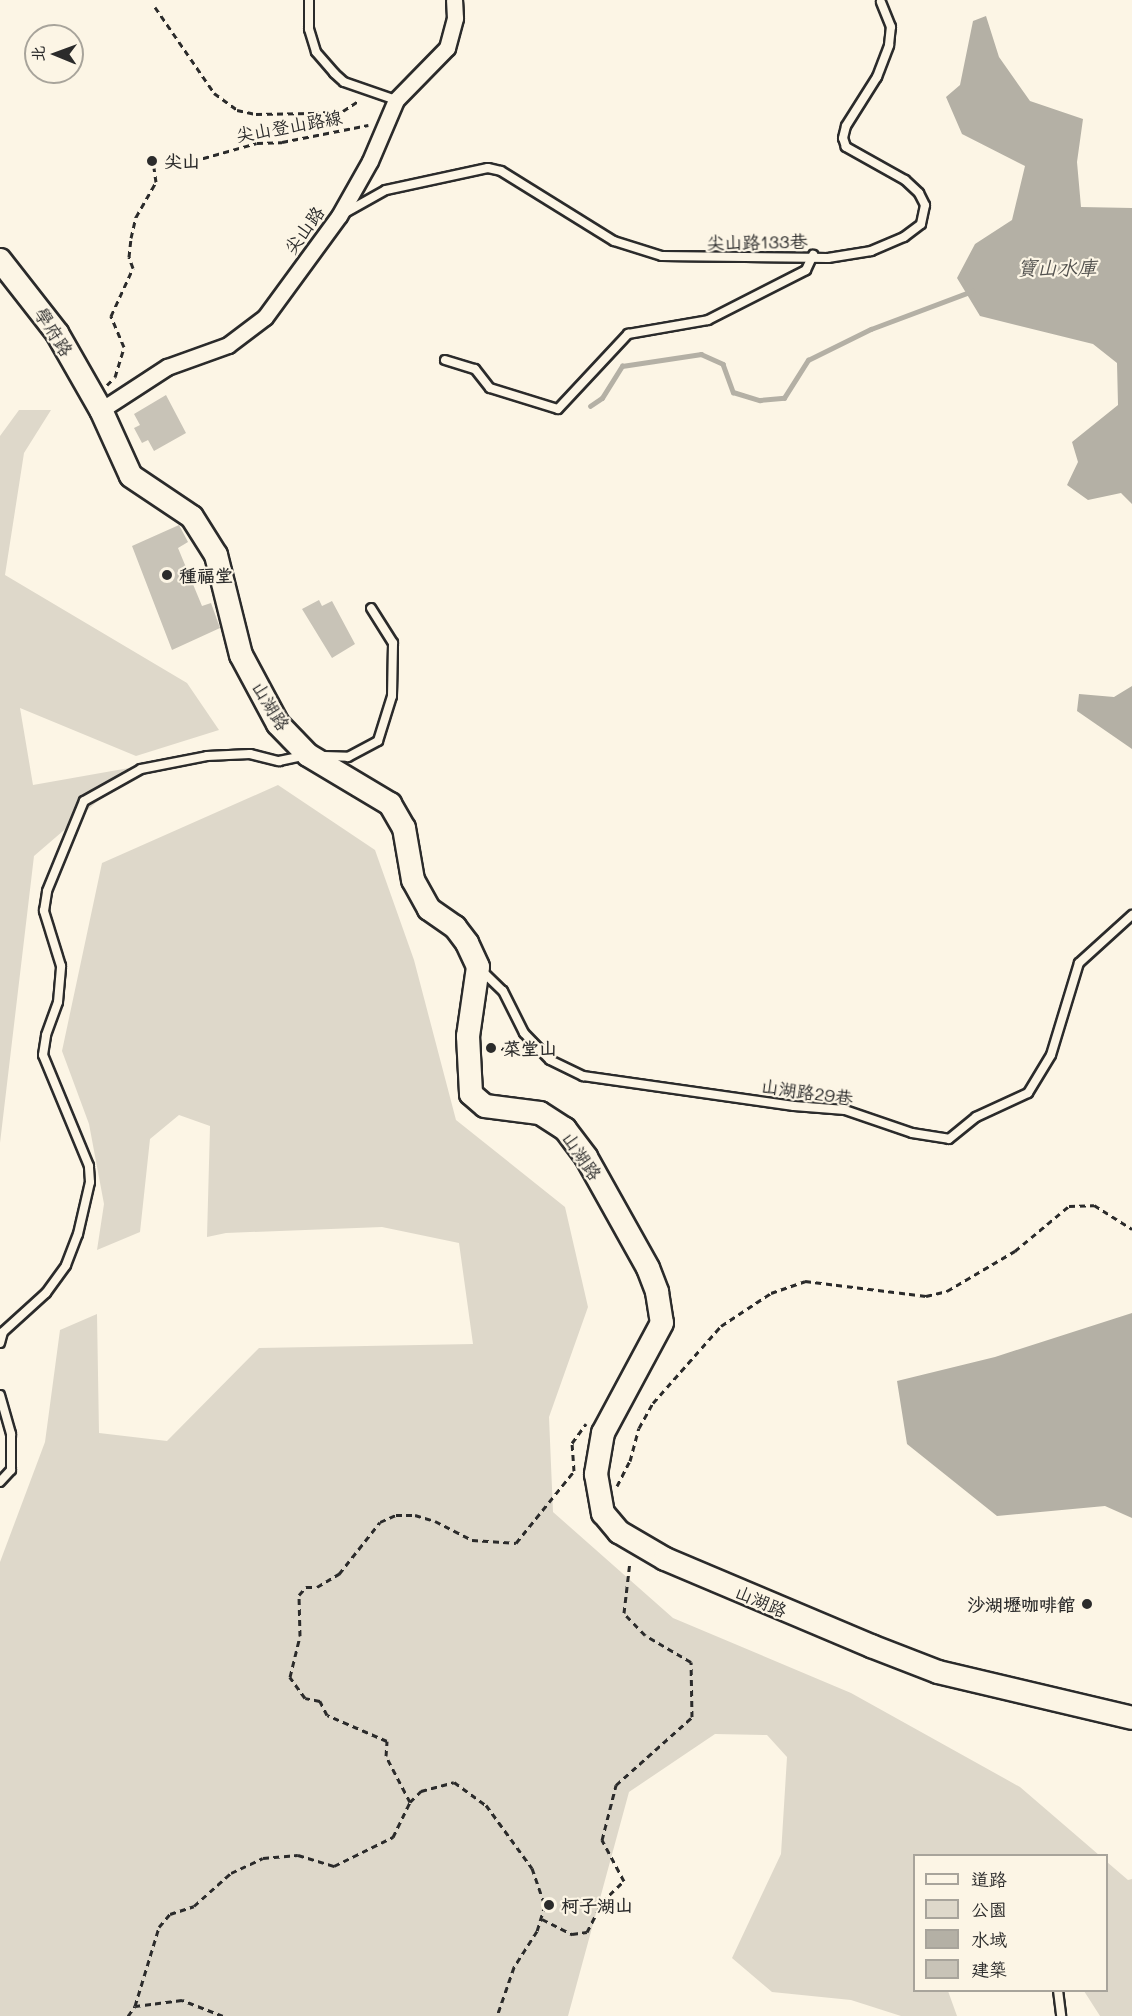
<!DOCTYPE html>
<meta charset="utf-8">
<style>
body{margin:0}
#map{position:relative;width:1132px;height:2016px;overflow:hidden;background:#fcf5e5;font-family:Mali,"LXGW WenKai TC",sans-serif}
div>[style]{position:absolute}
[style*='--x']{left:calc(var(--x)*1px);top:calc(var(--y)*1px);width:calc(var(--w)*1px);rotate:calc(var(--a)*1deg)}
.green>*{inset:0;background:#ded8ca}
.water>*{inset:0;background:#b4b0a5}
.stream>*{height:4.5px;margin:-2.25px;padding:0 2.25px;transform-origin:2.25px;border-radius:2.25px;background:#b4b0a5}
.building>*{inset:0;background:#c8c3b7}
.path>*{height:3px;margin-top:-1.5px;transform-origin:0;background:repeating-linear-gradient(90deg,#2b2b2b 0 6px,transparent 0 10.5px)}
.roads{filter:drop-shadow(2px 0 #2b2b2b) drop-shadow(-2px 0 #2b2b2b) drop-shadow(0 2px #2b2b2b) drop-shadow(0 -2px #2b2b2b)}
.lane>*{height:8px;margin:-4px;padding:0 4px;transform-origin:4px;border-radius:4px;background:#fcf5e5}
.street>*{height:15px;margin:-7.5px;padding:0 7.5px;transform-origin:7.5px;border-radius:7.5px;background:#fcf5e5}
.secondary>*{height:22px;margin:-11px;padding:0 11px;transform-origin:11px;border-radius:11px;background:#fcf5e5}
.dots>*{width:16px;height:16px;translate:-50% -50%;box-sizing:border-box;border:3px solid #fcf5e5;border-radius:50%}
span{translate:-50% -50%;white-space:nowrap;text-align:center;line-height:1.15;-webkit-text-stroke:4.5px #fcf5e5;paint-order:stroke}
.street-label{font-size:18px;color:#2b2b2b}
.poi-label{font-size:18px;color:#2b2b2b;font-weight:700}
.left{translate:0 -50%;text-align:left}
.right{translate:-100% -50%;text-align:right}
.water-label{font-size:20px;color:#545350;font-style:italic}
.legend{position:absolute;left:913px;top:1854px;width:195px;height:138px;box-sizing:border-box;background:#fcf5e5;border:2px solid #a8a49b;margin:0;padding:8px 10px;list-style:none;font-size:18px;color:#2b2b2b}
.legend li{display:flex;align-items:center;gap:12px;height:30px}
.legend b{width:30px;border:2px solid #a8a49b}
.north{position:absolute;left:24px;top:24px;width:60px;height:60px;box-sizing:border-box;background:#fcf5e5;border:2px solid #a8a49b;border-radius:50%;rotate:271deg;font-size:16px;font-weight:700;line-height:24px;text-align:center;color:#2b2b2b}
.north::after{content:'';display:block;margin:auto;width:21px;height:27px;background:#2b2b2b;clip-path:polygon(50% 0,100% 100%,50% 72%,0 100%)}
</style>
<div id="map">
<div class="green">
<i style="clip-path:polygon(19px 410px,51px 410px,24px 453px,5px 575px,187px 683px,219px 730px,136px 756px,20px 708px,33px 785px,129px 768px,114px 787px,34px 856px,0 1143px,0 436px)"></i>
<i style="clip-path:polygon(278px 785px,375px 850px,414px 960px,456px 1120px,565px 1207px,588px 1307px,549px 1417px,553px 1512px,673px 1618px,851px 1693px,1020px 1787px,1099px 1855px,914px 1856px,914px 1990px,948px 1991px,957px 2016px,901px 2016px,851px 2000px,772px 1992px,732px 1958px,781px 1854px,787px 1757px,767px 1735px,715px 1734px,629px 1792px,568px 2016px,0 2016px,0 1562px,45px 1442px,60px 1330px,97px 1314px,99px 1433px,167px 1441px,259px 1348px,473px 1344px,459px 1243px,382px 1227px,226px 1233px,207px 1237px,210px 1126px,179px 1115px,150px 1139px,140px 1232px,97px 1250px,104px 1204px,89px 1124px,62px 1051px,102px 863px)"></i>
<i style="clip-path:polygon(1107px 1862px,1128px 1880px,1132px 1879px,1132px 2016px,1100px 2016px,1084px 1991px,1106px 1990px)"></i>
</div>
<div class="water">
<i style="clip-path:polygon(986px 16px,999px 57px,1030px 101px,1083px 119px,1077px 162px,1081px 207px,1132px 208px,1132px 504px,1121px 493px,1088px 500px,1067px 485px,1078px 462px,1072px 442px,1118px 405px,1117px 363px,1093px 344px,980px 316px,957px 278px,975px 244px,1012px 220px,1025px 166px,962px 134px,946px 97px,960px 85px,973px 21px)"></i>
<i style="clip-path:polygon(1132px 686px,1132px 749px,1077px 711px,1079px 694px,1114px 697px)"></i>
<i style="clip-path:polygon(1132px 1313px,1132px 1518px,1105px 1506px,997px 1516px,907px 1444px,897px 1381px,995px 1357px)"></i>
</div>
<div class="stream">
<i style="--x:590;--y:406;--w:14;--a:-34"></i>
<i style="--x:602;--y:398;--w:38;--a:-58"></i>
<i style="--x:622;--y:366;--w:80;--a:-8.6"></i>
<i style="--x:701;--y:354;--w:24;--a:24"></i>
<i style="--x:723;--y:364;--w:30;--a:70"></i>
<i style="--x:733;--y:392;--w:28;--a:17"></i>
<i style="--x:760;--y:400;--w:24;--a:-5"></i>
<i style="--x:784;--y:398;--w:45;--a:-57.7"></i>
<i style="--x:808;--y:360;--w:70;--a:-26.2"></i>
<i style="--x:871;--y:329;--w:108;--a:-20.6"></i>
</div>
<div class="building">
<i style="clip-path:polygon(166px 395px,186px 433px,154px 451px,148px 440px,142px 443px,134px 428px,140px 425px,134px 414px)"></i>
<i style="clip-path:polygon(179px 525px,188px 542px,178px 548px,202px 606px,211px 603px,220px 628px,172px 650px,132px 546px)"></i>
<i style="clip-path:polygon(319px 600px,322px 606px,332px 601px,355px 644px,332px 658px,302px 609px)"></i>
</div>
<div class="path">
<i style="--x:155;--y:7;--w:104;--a:55.5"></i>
<i style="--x:214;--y:93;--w:29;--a:36"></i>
<i style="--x:237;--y:110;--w:19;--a:12"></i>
<i style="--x:256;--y:114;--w:57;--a:-1"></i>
<i style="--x:313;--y:113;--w:30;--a:-4"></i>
<i style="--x:343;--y:111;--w:20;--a:-33"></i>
<i style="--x:107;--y:385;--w:11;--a:-45"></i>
<i style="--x:115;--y:377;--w:31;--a:-73"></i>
<i style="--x:124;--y:347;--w:34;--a:-113"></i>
<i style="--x:111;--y:316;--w:53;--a:-65.4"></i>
<i style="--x:133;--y:268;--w:12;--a:-110"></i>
<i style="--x:129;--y:257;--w:19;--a:-84"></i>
<i style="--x:131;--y:238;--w:22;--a:-77"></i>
<i style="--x:136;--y:217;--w:40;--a:-60.3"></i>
<i style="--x:156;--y:182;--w:21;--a:-98"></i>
<i style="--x:153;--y:161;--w:40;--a:0"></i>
<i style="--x:193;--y:161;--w:66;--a:-15.7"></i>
<i style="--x:257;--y:143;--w:25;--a:-2"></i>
<i style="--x:282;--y:142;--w:88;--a:-11.2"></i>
<i style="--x:491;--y:1048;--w:21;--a:3"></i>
<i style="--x:512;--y:1049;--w:9;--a:-58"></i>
<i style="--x:617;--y:1486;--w:28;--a:-63"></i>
<i style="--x:630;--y:1461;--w:34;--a:-75"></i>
<i style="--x:639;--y:1428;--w:29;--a:-61"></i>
<i style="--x:653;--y:1403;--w:103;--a:-48.6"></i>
<i style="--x:721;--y:1326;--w:60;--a:-33.4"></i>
<i style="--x:771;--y:1293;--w:36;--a:-19"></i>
<i style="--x:805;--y:1281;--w:122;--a:7.1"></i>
<i style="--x:926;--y:1296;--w:22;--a:-13"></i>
<i style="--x:947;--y:1291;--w:79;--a:-30.5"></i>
<i style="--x:1015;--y:1251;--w:70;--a:-39.8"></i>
<i style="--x:1069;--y:1206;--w:25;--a:-2"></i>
<i style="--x:1094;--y:1205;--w:45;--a:32.3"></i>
<i style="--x:410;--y:1802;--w:52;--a:-117.6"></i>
<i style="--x:386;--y:1756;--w:15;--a:-86"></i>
<i style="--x:387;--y:1741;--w:65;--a:-156.6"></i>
<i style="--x:327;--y:1715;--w:16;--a:-117"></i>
<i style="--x:320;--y:1701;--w:15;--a:-169"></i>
<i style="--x:305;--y:1698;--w:26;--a:-126"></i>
<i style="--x:290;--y:1677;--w:42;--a:-76.3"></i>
<i style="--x:300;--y:1636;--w:41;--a:-91.4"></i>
<i style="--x:299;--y:1595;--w:11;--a:-49"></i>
<i style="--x:306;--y:1587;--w:11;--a:0"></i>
<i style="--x:317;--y:1587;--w:26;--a:-31"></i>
<i style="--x:339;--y:1574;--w:66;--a:-51.7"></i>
<i style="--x:380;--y:1522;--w:17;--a:-24"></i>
<i style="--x:396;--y:1515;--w:19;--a:0"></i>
<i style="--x:415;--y:1515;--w:21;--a:17"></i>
<i style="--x:435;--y:1521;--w:42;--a:27.2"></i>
<i style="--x:472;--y:1540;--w:44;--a:3.9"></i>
<i style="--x:516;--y:1543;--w:92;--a:-51.1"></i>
<i style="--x:574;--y:1471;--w:28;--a:-94"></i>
<i style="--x:572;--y:1443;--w:24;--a:-54"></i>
<i style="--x:542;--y:1919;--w:34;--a:27"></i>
<i style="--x:572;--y:1934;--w:15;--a:-8"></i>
<i style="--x:587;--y:1932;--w:34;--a:-63"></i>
<i style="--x:602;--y:1902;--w:30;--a:-44"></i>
<i style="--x:624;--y:1881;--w:47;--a:-118.2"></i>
<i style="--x:602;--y:1840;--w:57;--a:-75.7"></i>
<i style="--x:616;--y:1785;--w:102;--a:-41.8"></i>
<i style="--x:692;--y:1717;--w:55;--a:-91"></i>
<i style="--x:691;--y:1662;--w:53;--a:-149.6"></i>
<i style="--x:645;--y:1635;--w:30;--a:-134"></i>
<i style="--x:624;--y:1613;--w:52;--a:-83.4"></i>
<i style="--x:128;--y:2016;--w:12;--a:-55"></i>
<i style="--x:223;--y:2016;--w:44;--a:-158.7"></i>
<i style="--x:182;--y:2000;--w:47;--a:172.7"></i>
<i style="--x:135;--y:2006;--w:83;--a:-73.1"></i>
<i style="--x:159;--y:1927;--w:17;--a:-50"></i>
<i style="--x:170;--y:1914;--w:25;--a:-18"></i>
<i style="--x:194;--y:1906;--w:50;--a:-41.7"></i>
<i style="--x:231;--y:1873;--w:35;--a:-25"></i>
<i style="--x:263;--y:1858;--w:35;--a:-5"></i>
<i style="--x:298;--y:1855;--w:38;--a:17"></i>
<i style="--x:334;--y:1866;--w:66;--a:-26.2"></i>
<i style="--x:393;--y:1837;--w:39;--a:-64"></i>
<i style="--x:410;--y:1802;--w:16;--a:-45"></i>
<i style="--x:421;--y:1791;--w:34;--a:-15"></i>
<i style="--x:454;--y:1782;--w:39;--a:36"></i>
<i style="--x:486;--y:1805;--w:78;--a:53.9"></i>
<i style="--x:532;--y:1868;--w:39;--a:71"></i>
<i style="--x:545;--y:1905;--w:27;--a:107"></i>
<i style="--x:537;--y:1931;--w:43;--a:122.6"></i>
<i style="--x:514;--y:1967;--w:52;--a:109.1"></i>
</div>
<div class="roads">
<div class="lane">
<i style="--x:309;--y:0;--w:29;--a:90"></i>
<i style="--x:309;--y:29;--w:24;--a:73"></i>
<i style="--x:316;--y:52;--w:28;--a:49"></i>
<i style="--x:334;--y:73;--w:13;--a:42"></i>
<i style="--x:344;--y:82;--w:55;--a:19.1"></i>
<i style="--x:343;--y:214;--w:49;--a:-29.2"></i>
<i style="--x:386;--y:190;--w:104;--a:-12.2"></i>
<i style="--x:488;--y:168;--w:13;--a:13"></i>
<i style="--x:501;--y:171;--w:133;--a:31.8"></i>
<i style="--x:614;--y:241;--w:50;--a:17.4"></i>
<i style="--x:662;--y:256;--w:166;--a:0.7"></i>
<i style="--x:828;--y:258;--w:44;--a:-9.2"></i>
<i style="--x:871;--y:251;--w:36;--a:-23"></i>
<i style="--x:904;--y:237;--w:21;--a:-37"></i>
<i style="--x:921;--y:224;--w:19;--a:-78"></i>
<i style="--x:925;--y:205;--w:13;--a:-117"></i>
<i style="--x:919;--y:193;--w:19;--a:-137"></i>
<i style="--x:905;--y:180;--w:68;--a:-150.8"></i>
<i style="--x:846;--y:147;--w:9;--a:-108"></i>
<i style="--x:843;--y:138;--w:12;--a:-76"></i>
<i style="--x:846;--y:126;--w:58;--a:-57.7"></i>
<i style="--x:877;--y:77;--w:34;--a:-69"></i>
<i style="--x:889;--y:45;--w:18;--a:-84"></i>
<i style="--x:891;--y:27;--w:27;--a:-112"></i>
<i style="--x:445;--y:360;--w:31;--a:17"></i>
<i style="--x:475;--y:369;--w:24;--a:52"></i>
<i style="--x:490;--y:388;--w:71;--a:17.2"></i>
<i style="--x:558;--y:409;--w:103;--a:-47"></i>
<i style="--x:628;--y:334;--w:81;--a:-9.9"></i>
<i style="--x:708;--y:320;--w:110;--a:-27"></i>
<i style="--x:806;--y:270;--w:17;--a:-65"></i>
<i style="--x:324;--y:756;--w:24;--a:2"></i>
<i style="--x:348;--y:757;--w:34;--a:-28"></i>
<i style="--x:378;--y:741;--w:47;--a:-72.7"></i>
<i style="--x:392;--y:696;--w:53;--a:-88.9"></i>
<i style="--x:393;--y:643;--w:41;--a:-122.2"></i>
<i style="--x:481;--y:970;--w:30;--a:44"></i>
<i style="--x:503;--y:991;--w:47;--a:63.4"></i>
<i style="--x:524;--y:1033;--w:37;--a:46"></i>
<i style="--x:550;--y:1060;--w:37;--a:26"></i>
<i style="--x:583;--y:1076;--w:213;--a:8.1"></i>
<i style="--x:794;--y:1106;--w:51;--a:4.5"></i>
<i style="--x:845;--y:1110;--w:71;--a:18.9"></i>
<i style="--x:912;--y:1133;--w:37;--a:9"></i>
<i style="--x:949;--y:1139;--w:35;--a:-39"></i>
<i style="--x:976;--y:1117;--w:57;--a:-24.8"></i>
<i style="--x:1028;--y:1093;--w:44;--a:-58.8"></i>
<i style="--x:1051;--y:1055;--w:96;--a:-73.1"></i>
<i style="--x:1079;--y:963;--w:72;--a:-42.2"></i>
<i style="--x:0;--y:1343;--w:11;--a:-75"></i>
<i style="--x:3;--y:1332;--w:58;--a:-42.2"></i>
<i style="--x:46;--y:1293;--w:34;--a:-54"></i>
<i style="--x:66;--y:1265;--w:33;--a:-69"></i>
<i style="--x:78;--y:1234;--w:53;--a:-77"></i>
<i style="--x:90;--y:1182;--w:16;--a:-94"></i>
<i style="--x:89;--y:1166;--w:120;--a:-112.5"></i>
<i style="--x:43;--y:1055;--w:20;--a:-81"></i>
<i style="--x:46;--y:1035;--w:35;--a:-70"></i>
<i style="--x:58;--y:1002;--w:36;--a:-85"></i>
<i style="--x:61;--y:966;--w:58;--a:-107.2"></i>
<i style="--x:44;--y:911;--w:20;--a:-81"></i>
<i style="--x:47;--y:891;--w:97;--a:-67.7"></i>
<i style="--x:84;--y:801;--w:65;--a:-29.3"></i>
<i style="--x:141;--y:769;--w:67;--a:-11.1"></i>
<i style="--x:207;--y:756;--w:43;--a:-2.7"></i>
<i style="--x:250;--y:754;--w:30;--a:14"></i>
<i style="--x:279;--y:761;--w:25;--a:-12"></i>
<i style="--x:0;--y:1395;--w:41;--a:74.2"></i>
<i style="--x:11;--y:1434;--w:36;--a:90"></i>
<i style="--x:11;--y:1470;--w:16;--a:133"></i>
<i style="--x:1058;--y:1990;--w:26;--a:83"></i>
</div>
<div class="street">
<i style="--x:101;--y:410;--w:79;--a:-33.1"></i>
<i style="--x:167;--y:367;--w:65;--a:-19.8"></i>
<i style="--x:228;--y:345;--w:46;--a:-37.1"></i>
<i style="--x:265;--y:317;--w:125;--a:-53.8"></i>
<i style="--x:339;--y:216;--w:63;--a:-60.6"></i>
<i style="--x:370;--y:161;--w:66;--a:-66.9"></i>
<i style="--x:396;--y:100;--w:73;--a:-45.6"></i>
<i style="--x:447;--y:48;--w:31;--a:-75"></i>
<i style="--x:455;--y:18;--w:18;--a:-93"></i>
</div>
<div class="secondary">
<i style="--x:0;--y:260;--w:93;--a:52"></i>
<i style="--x:57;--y:333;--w:89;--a:60.3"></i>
<i style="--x:101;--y:410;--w:72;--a:65.6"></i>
<i style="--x:131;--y:476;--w:73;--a:33.9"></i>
<i style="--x:192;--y:517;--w:45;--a:57.7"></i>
<i style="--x:216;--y:555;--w:103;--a:76"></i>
<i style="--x:241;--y:655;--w:78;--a:61.8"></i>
<i style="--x:278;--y:724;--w:43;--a:45.9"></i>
<i style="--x:308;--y:755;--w:96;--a:30.9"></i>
<i style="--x:390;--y:804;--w:28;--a:60"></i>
<i style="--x:404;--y:828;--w:53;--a:80.2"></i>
<i style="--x:413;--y:880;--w:33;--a:61"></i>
<i style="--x:429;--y:909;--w:32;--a:35"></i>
<i style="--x:455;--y:927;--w:20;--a:53"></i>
<i style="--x:467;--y:943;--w:26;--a:65"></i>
<i style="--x:478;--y:967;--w:70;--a:98.2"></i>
<i style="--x:468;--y:1036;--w:58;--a:87"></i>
<i style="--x:471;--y:1094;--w:18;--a:41"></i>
<i style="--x:485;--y:1106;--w:55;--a:7.3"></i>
<i style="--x:540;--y:1113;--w:30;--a:33"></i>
<i style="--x:565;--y:1129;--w:35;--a:53"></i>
<i style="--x:586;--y:1157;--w:127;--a:60.8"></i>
<i style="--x:648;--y:1268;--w:26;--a:69"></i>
<i style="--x:657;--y:1292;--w:31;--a:81"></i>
<i style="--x:662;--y:1323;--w:125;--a:118.2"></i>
<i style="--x:603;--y:1433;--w:42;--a:99.7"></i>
<i style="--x:596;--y:1474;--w:40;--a:80"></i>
<i style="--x:603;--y:1513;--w:25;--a:50"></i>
<i style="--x:619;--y:1532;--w:53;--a:30.4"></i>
<i style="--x:665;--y:1559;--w:224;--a:22.9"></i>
<i style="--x:871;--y:1646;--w:72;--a:21.2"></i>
<i style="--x:938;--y:1672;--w:199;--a:13.3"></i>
</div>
</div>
<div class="dots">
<i style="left:152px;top:161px;background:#2b2b2b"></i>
<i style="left:167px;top:575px;background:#2b2b2b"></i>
<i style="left:491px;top:1048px;background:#2b2b2b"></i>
<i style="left:1087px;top:1604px;background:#2b2b2b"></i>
<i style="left:549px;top:1905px;background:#2b2b2b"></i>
</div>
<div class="street-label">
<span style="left:289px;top:126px;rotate:-10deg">尖山登山路線</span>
<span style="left:304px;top:230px;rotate:-54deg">尖山路</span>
<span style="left:757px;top:242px;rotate:-1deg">尖山路133巷</span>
<span style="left:54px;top:332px;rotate:57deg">學府路</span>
<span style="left:271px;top:706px;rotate:58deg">山湖路</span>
<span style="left:807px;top:1092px;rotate:8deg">山湖路29巷</span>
<span style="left:582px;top:1156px;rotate:55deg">山湖路</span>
<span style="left:761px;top:1601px;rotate:23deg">山湖路</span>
</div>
<div class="poi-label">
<span class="left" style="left:164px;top:161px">尖山</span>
<span class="left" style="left:179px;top:575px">種福堂</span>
<span class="left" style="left:503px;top:1048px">菜堂山</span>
<span class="right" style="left:1075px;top:1604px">沙湖壢咖啡館</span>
<span class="left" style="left:561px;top:1905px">柯子湖山</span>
</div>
<div class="water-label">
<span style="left:1057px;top:267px">寶山水庫</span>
</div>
<ul class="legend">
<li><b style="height:8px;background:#fcf5e5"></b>道路</li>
<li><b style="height:16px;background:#ded8ca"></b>公園</li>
<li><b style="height:16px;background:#b4b0a5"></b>水域</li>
<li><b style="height:16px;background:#c8c3b7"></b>建築</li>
</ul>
<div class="north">北</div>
</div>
